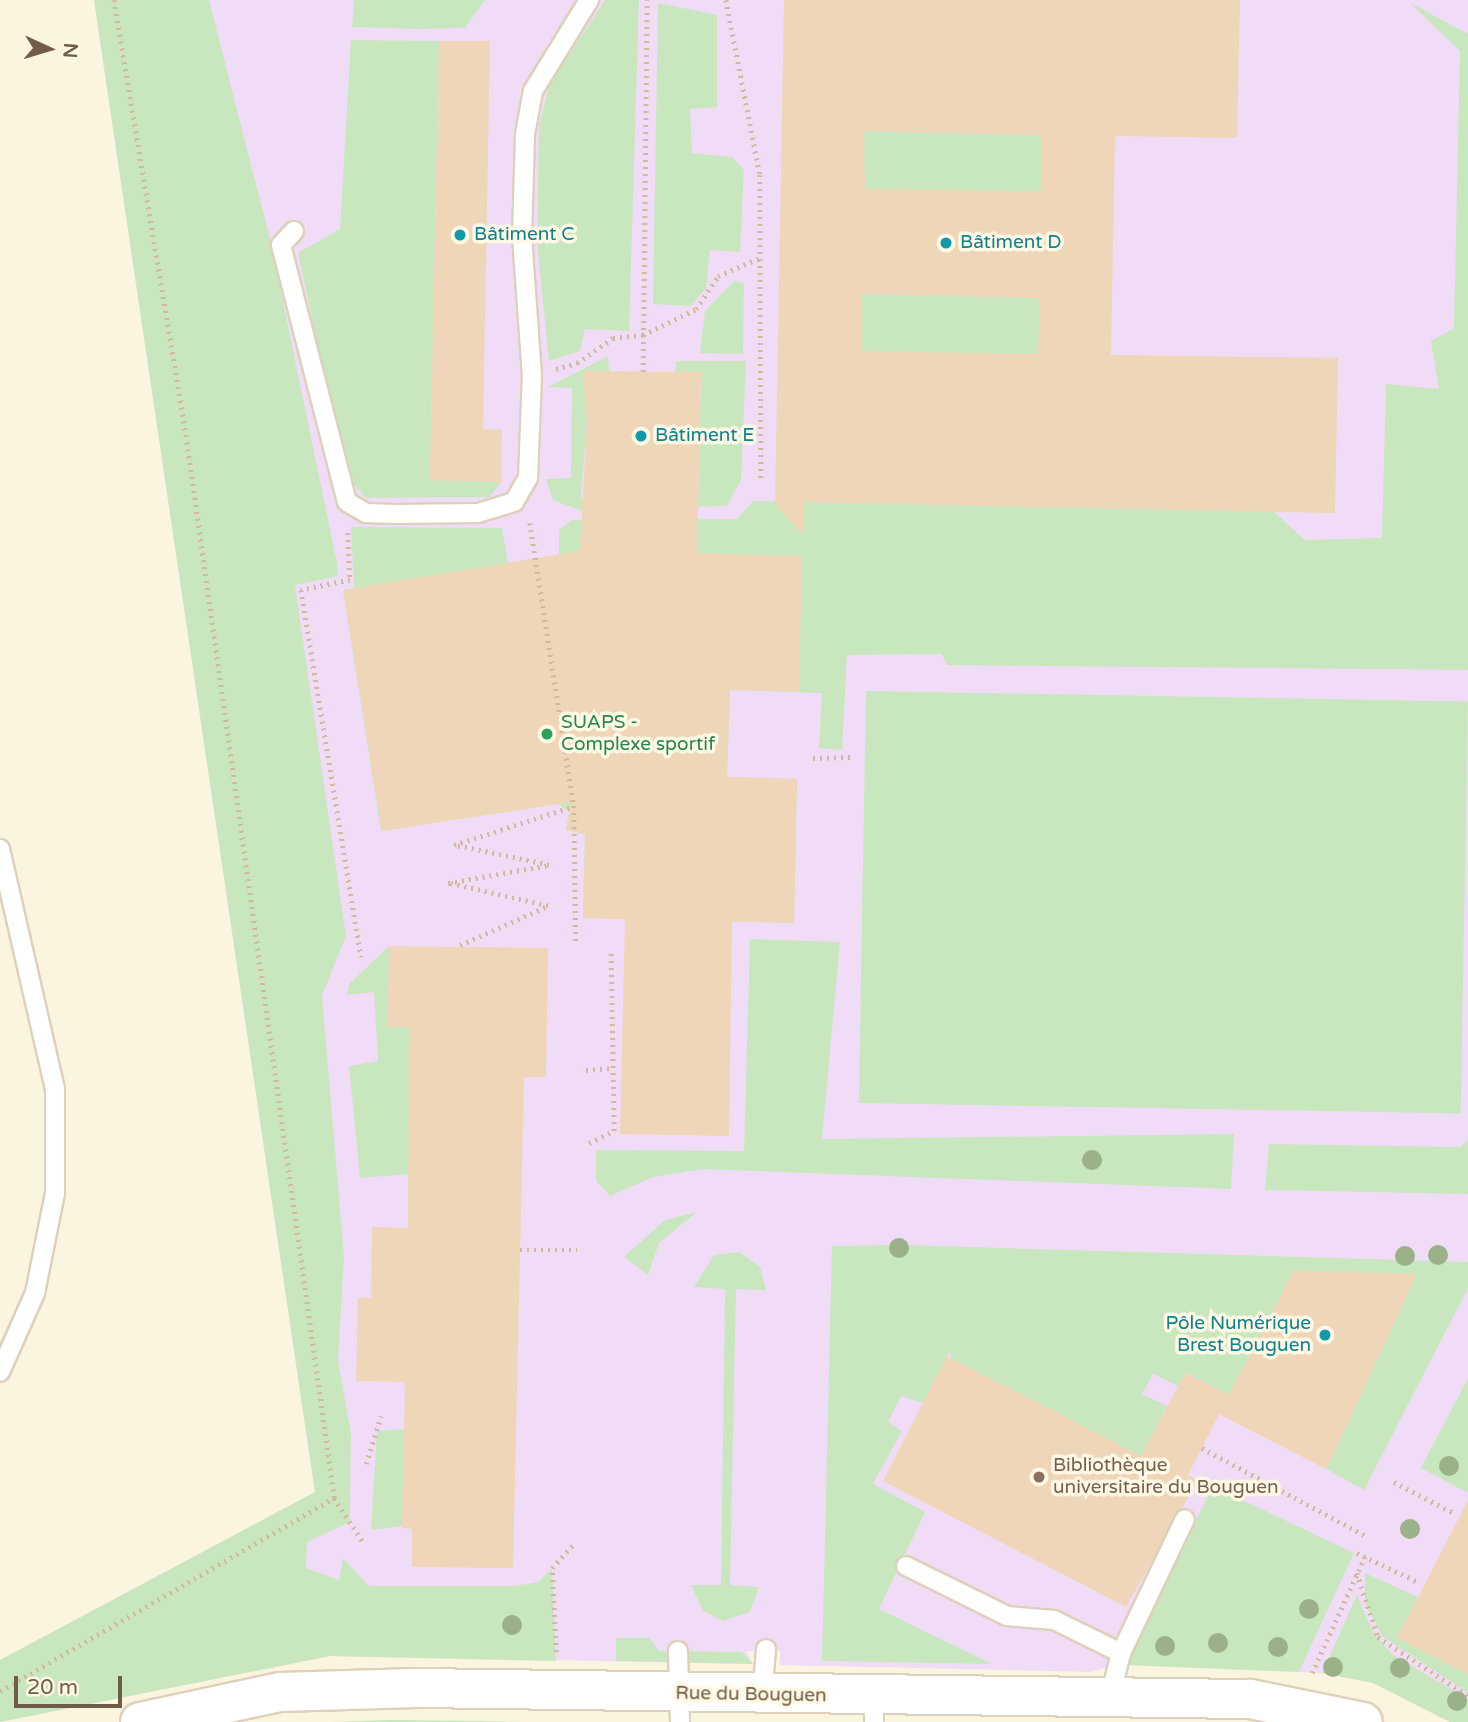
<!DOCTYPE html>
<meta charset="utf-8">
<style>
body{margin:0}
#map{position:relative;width:1468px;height:1722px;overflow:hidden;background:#fbf4df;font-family:"Varela Round",sans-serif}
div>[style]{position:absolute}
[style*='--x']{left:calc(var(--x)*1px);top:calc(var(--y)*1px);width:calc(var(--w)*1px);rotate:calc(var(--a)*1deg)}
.education>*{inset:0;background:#f1dcf7}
.green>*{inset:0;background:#c9e7bf;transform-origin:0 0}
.building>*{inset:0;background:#efd6b8}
.path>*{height:4.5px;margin-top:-2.25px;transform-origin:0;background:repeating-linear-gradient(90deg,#d3b99c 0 2px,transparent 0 7px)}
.roads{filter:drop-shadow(2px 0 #ded1bc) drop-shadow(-2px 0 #ded1bc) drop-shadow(0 2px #ded1bc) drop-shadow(0 -2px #ded1bc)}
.service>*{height:18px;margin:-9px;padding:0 9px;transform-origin:9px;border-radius:9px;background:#fff}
.tertiary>*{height:38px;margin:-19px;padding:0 19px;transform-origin:19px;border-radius:19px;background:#fff}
.trees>*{width:20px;height:20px;margin:-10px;border-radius:50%;background:#9bb189}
.dots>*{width:19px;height:19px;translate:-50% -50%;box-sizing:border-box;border:4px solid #fef8e4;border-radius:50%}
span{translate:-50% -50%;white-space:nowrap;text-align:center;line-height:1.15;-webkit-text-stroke:7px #fef8e4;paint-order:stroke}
.culture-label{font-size:19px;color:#0d838f}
.left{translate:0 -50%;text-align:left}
.right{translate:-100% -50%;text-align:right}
.leisure-label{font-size:19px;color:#27864d}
.education-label{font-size:19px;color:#785e54}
.street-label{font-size:19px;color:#705c48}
.north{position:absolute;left:14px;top:14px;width:70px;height:70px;-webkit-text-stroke:5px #fef8e4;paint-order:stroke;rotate:94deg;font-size:19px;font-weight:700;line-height:28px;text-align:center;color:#705c48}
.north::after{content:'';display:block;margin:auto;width:24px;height:32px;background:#705c48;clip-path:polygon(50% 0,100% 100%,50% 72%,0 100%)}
.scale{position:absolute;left:14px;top:1676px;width:108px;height:32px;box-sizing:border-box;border:4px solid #705c48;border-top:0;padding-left:9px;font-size:21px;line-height:24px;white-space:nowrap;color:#705c48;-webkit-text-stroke:5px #fef8e4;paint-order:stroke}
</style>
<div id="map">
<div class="education">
<i style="clip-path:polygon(94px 0,1468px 0,1468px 1722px,1450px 1722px,1373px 1683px,1322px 1673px,1117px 1664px,1092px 1672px,780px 1665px,780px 1651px,746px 1651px,753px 1664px,330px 1656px,0 1722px,0 1660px,315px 1492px)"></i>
</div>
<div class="green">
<i style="clip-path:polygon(94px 0,209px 0,270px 239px,337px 563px,338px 576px,295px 585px,346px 936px,322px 996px,344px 1256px,338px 1361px,351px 1433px,350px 1522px,307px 1542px,306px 1568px,339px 1580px,343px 1558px,369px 1586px,514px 1586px,539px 1582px,552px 1568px,556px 1661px,330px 1656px,0 1722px,0 1660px,315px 1492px)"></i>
<i style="clip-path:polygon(354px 0,485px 0,465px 28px,418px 29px,352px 27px)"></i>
<i style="clip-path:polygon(605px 0,639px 0,629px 331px,585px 329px,580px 351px,549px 361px,537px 243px,539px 125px,549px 86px)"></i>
<i style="clip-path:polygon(1409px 2px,1468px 34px,1468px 670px,947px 665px,942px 654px,847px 655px,842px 750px,819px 748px,822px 693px,730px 690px,727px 777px,797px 779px,794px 923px,583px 918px,585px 834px,566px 830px,569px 812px,558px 804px,381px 831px,343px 590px,354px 588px,351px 527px,502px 528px,508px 564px,559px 558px,559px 530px,572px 520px,737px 519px,753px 501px,1272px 510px,1305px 540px,1382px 538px,1386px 384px,1439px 389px,1431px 341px,1454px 328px,1460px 51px)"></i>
<i style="clip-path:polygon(658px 3px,717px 15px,717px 107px,690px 109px,692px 153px,732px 157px,744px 170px,740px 252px,710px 250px,706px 289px,690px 306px,653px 304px)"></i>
<i style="clip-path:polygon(351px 40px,439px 41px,430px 480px,501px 482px,490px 497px,366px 498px,346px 476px,298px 253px,340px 229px)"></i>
<i style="left:850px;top:131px;width:192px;height:60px;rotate:1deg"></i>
<i style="clip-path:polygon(734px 281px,744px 283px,743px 354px,700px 353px,705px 311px)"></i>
<i style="left:862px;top:294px;width:178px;height:58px;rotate:1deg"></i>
<i style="clip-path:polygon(608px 356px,609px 371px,583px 371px,587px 421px,581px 498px,698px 501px,701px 372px,675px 372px,676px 361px,746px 361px,741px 480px,727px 506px,579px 510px,553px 500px,546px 479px,571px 478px,572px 388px,548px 387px)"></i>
<i style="left:866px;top:691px;width:602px;height:412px;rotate:1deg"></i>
<i style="clip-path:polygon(750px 939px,840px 942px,822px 1139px,1234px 1134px,1231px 1189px,703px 1169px,653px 1177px,610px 1196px,596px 1181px,596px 1150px,744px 1151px)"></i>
<i style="clip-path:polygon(389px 946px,388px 1027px,409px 1027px,409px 1174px,360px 1178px,349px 1066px,378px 1061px,374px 992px,347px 995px,349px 984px)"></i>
<i style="clip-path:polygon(1468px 1139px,1468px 1194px,1265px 1190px,1269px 1144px,1461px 1147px)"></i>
<i style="clip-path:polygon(697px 1212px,659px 1243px,648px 1275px,624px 1257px,665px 1220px)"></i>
<i style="clip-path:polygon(904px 1245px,1468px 1262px,1468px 1288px,1364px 1490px,1326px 1469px,1416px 1274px,1229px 1395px,1186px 1373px,1178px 1386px,1153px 1374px,1142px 1394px,1167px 1406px,1141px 1456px,951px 1358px,950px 1351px,923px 1403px,901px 1396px,888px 1422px,902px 1431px,873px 1484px,925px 1512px,879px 1609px,992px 1664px,822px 1661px,832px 1246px)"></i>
<i style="clip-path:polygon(739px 1252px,760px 1267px,766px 1290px,736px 1289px,730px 1585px,759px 1587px,750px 1612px,723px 1621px,703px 1611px,691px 1585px,721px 1585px,725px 1289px,694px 1287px,714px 1255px)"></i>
<i style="clip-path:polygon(1468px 1378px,1468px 1493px,1421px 1468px)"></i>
<i style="clip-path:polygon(405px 1429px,403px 1526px,371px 1530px,377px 1431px)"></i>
<i style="clip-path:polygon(1213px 1486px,1354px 1553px,1299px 1672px,1124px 1665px)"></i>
<i style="clip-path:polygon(1365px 1573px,1418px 1597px,1397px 1638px,1468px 1674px,1468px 1693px,1382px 1636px,1365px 1603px)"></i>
<i style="clip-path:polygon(1357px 1595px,1373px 1632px,1393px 1655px,1468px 1699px,1468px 1722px,1450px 1722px,1373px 1683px,1322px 1673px)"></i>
<i style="clip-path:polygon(616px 1638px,649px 1638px,659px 1651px,742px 1652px,753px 1664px,616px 1661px)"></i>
<i style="clip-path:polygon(389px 1720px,482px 1721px,525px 1722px,333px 1722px)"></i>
</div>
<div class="building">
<i style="clip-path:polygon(evenodd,784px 0,1240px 0,1237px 138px,1115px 136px,1111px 355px,1338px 358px,1335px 513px,803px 502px,803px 535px,775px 504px,784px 0,864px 131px,1042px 135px,1041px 191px,865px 189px,864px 131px,784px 0,862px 294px,1040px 298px,1038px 354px,861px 351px,862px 294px)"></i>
<i style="clip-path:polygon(439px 41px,490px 41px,483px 429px,502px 430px,501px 482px,430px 480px)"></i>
<i style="clip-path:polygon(583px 371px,701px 372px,697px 553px,802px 556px,799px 691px,730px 690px,727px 777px,797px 779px,794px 923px,732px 921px,729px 1136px,620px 1134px,625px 919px,583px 918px,585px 834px,566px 830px,571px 802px,382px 831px,343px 590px,580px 551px,587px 421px)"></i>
<i style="clip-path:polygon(389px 946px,548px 948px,546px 1077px,524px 1077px,513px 1568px,412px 1567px,412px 1529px,402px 1528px,405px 1382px,356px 1381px,358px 1298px,371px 1298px,372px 1227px,408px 1228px,409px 1027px,388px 1027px)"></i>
<i style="clip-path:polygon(1294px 1270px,1417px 1274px,1326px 1469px,1219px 1414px)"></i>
<i style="clip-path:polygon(947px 1356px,1141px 1456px,1185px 1373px,1229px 1395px,1188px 1475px,1198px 1480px,1126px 1607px,883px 1481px)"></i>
<i style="clip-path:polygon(1468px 1500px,1468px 1674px,1397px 1638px)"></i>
</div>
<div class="path">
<i style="--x:726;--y:0;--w:178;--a:79"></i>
<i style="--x:760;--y:175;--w:303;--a:89.8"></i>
<i style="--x:556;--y:369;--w:22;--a:-16"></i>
<i style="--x:577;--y:363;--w:44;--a:-34.8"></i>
<i style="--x:613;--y:338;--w:30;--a:-6"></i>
<i style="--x:643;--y:335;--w:59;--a:-26.1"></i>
<i style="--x:696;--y:309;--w:40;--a:-56"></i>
<i style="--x:718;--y:276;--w:46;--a:-23.2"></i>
<i style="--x:643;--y:372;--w:372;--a:-89.4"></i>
<i style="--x:530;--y:523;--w:286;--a:81.2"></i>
<i style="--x:574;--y:806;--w:139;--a:89.2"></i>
<i style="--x:348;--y:533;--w:47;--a:87.6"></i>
<i style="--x:350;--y:580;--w:50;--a:168.5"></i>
<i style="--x:301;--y:590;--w:372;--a:80.7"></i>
<i style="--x:813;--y:758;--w:40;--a:-1.4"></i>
<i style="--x:460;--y:945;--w:96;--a:-23.9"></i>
<i style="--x:548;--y:906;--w:103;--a:-167"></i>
<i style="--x:448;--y:883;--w:103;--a:-10.1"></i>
<i style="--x:549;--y:865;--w:97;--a:-168.1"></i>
<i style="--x:454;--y:845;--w:126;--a:-18"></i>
<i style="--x:586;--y:1070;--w:27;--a:-4"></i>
<i style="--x:589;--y:1143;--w:28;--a:-26"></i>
<i style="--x:614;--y:1131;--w:180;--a:-91"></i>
<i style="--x:520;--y:1250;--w:57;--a:0"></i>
<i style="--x:1202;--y:1448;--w:186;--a:28.2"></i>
<i style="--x:366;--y:1464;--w:50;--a:-72.6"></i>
<i style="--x:1394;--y:1482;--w:68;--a:27.3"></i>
<i style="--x:334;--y:1498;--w:56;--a:56.6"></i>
<i style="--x:1357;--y:1553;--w:70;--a:25.5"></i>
<i style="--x:1357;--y:1573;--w:67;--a:71.8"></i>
<i style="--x:1378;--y:1637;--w:108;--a:33.2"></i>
<i style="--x:556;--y:1652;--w:84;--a:-92.7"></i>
<i style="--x:552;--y:1568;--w:31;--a:-48"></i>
<i style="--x:1312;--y:1673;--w:128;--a:-65.6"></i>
<i style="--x:0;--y:1691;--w:386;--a:-30"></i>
<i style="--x:334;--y:1498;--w:1071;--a:-97.94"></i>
<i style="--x:186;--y:437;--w:443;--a:-99.4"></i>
</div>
<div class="roads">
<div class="service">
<i style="--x:294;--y:231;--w:19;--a:133"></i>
<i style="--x:281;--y:245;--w:265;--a:75.6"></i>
<i style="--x:347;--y:502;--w:22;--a:30"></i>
<i style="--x:366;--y:513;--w:29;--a:2"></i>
<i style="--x:395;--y:514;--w:83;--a:-0.7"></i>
<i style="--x:478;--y:513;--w:38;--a:-17"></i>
<i style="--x:514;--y:502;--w:28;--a:-60"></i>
<i style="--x:528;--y:478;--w:102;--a:-87.8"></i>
<i style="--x:532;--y:376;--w:139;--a:-94.1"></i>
<i style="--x:522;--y:237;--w:103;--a:-88.3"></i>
<i style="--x:525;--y:134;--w:44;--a:-79.5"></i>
<i style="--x:533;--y:91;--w:107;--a:-58.4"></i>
<i style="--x:0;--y:849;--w:247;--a:77.1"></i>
<i style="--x:55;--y:1090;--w:103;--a:90"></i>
<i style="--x:55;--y:1193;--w:102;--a:101.3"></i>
<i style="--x:35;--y:1293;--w:86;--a:113.9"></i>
<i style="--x:906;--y:1566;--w:113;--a:26.3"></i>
<i style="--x:1007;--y:1616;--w:47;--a:4.9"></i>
<i style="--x:1054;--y:1620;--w:75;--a:26.2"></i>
<i style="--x:678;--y:1651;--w:71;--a:88.4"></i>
<i style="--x:762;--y:1696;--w:47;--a:-85.1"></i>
<i style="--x:1110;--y:1697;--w:45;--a:-76"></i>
<i style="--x:1121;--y:1653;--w:148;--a:-64.5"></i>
<i style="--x:874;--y:1722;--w:25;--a:-90"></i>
</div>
<div class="tertiary">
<i style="--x:140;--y:1722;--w:143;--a:-12.1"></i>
<i style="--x:280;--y:1692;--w:136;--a:-1.7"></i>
<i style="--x:416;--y:1688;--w:834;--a:0.76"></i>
<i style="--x:1250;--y:1699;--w:115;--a:11.5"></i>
</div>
</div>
<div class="trees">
<i style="left:1092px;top:1160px"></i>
<i style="left:899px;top:1248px"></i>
<i style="left:1438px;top:1255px"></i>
<i style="left:1405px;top:1256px"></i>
<i style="left:1449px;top:1466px"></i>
<i style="left:1410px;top:1529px"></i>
<i style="left:1309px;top:1609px"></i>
<i style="left:512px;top:1625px"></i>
<i style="left:1218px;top:1643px"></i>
<i style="left:1165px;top:1646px"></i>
<i style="left:1278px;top:1647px"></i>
<i style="left:1333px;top:1667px"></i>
<i style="left:1400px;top:1668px"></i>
<i style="left:1457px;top:1701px"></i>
</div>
<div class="dots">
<i style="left:460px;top:235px;background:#0f9aa8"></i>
<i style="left:946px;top:243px;background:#0f9aa8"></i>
<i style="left:641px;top:436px;background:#0f9aa8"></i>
<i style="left:547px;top:734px;background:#2e9e5b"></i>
<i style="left:1325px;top:1335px;background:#0f9aa8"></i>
<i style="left:1039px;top:1477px;background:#8d6e63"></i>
</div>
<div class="culture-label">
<span class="left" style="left:474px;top:235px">Bâtiment C</span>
<span class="left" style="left:960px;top:243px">Bâtiment D</span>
<span class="left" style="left:655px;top:436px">Bâtiment E</span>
<span class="right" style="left:1311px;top:1335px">Pôle Numérique<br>Brest Bouguen</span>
</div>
<div class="leisure-label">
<span class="left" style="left:561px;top:734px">SUAPS -<br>Complexe sportif</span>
</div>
<div class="education-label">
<span class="left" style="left:1053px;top:1477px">Bibliothèque<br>universitaire du Bouguen</span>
</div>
<div class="street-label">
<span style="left:751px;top:1695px;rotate:1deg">Rue du Bouguen</span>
</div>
<div class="north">N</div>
<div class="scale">20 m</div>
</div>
